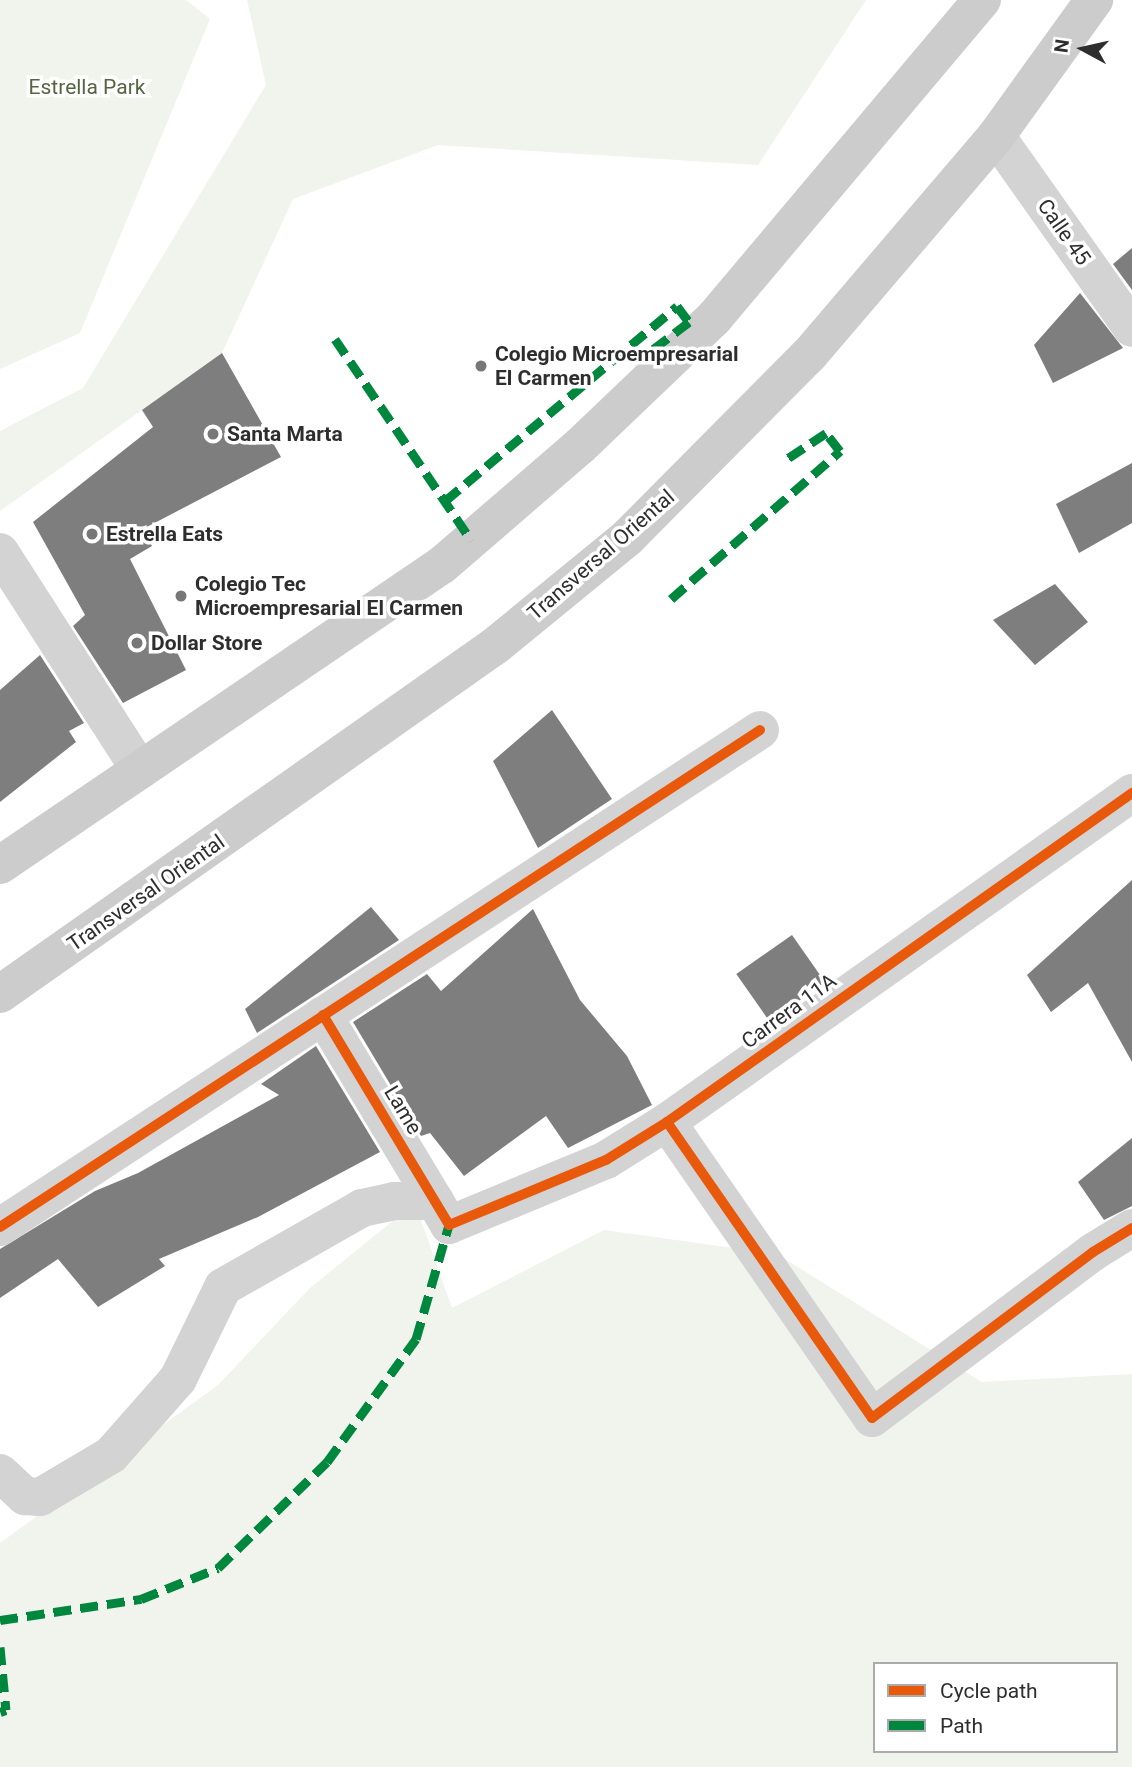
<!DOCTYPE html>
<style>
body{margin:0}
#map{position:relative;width:1132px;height:1767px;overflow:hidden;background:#fff;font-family:Roboto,sans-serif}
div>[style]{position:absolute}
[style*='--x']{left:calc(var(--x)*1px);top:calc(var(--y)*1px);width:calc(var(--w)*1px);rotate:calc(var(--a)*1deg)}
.green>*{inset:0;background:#f1f3ed}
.building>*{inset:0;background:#7e7e7e;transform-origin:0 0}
.minor>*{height:38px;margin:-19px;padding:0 19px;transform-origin:19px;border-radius:19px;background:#d3d3d3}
.secondary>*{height:38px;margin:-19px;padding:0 19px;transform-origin:19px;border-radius:19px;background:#ccc}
.quiet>*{height:9px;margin-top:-4.5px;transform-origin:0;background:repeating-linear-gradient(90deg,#00873e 0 18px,transparent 0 27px)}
.cycleway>*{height:10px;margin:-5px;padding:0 5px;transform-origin:5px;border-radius:5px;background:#e8590c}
.dots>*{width:19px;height:19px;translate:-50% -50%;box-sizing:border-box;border:4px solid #fff;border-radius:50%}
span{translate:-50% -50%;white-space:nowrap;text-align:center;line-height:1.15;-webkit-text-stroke:7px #fff;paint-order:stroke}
.park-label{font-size:21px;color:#556541}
.street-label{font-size:21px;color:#2e2e2e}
.poi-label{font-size:21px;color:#2e2e2e;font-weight:700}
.left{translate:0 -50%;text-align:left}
.legend{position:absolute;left:873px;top:1662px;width:245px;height:91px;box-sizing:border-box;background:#fff;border:2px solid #ababab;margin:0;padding:9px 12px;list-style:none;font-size:21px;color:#2e2e2e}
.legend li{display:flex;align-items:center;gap:14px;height:35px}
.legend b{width:35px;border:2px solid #ababab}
.north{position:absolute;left:1048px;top:14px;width:70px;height:70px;-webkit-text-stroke:5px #fff;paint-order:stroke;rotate:278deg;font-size:19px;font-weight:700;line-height:28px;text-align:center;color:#2e2e2e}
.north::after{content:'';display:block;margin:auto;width:24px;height:32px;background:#2e2e2e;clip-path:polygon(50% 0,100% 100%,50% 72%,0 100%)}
</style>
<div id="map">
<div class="green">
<i style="clip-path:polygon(0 0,186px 0,210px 19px,80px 333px,0 369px)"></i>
<i style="clip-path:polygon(247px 0,866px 0,758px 165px,438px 145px,293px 199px,222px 353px,0 511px,0 431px,83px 388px,266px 85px)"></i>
<i style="clip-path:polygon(evenodd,415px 1203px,452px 1308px,604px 1230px,777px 1254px,982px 1382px,1132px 1374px,1132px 1767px,0 1767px,0 1543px,218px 1385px,310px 1288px,415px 1203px,875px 1664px,1116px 1664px,1116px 1751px,875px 1751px,875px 1664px)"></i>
</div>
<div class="building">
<i style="clip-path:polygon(1132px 248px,1132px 290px,1113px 264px)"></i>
<i style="clip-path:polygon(1080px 293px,1123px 348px,1053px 383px,1034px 345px)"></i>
<i style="clip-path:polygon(222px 353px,281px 457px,143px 529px,152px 546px,130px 559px,186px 670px,123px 703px,73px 626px,85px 615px,33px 522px,153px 427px,142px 410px)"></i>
<i style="clip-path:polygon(1132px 463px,1132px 523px,1079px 553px,1056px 504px)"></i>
<i style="clip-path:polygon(1055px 584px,1088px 622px,1035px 665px,993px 620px)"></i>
<i style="clip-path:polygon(40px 655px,84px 723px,69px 731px,76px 742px,0 802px,0 690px)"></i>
<i style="clip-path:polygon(552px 710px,612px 799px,538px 848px,493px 761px)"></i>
<i style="clip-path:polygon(1132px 880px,1132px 1062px,1088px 983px,1051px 1012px,1027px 975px)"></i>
<i style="clip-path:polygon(371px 907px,399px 940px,257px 1033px,245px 1009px)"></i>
<i style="clip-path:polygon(533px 909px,580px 1000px,627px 1056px,652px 1105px,568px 1148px,546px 1116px,464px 1176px,430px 1133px,421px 1136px,353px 1022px,427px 974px,441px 991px)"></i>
<i style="left:792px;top:935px;width:58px;height:68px;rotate:55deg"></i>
<i style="clip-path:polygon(316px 1046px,380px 1152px,258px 1217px,159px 1259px,165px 1266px,98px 1307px,58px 1259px,0 1298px,0 1249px,95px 1191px,138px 1173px,279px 1095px,261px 1084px)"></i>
<i style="clip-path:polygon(1132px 1138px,1132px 1206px,1104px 1220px,1078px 1182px)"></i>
</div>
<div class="minor">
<i style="--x:996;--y:136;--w:235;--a:54.7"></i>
<i style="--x:0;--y:552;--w:259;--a:57.3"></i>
<i style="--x:323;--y:1015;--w:245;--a:59"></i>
<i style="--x:449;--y:1225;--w:170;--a:-22.5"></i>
<i style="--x:606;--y:1160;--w:72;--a:-31.9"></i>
<i style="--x:667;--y:1122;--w:570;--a:-35.28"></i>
<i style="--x:667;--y:1122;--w:360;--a:55.3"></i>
<i style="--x:872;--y:1418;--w:276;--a:-36.9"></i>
<i style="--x:1093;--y:1252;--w:46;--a:-31.6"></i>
<i style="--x:0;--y:1227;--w:908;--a:-33.18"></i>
<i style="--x:0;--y:1473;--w:34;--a:43"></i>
<i style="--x:25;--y:1496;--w:15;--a:4"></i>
<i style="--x:40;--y:1497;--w:82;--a:-30.6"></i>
<i style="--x:111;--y:1455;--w:101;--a:-48.6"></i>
<i style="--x:178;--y:1379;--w:102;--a:-63.9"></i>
<i style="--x:223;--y:1287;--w:160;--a:-29.6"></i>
<i style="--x:362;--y:1208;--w:33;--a:-12"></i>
<i style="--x:394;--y:1201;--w:41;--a:0"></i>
</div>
<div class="secondary">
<i style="--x:0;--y:865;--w:534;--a:-34.17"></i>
<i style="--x:442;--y:565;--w:182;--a:-40.8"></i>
<i style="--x:580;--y:446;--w:185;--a:-43.7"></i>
<i style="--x:714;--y:318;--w:416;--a:-49.9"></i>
<i style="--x:0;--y:994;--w:605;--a:-35.11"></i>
<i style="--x:495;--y:646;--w:171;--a:-39.3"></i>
<i style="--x:627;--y:538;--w:258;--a:-45.2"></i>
<i style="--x:809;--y:355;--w:288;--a:-49.5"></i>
<i style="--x:996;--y:136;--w:168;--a:-54.2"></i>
</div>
<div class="quiet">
<i style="--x:335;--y:339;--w:243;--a:55.9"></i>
<i style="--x:445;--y:501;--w:303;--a:-40"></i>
<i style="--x:677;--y:306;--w:20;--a:53"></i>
<i style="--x:689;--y:322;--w:46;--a:142.9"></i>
<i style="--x:671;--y:599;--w:225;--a:-41.2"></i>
<i style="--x:840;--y:451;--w:23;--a:-128"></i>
<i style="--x:826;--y:433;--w:53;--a:146.6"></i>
<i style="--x:0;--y:1620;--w:143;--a:-8.5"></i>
<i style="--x:141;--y:1599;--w:83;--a:-21.9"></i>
<i style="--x:218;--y:1568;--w:152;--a:-44.2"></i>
<i style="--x:327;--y:1462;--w:152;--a:-54.1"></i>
<i style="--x:416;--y:1339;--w:119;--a:-73.9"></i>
<i style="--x:0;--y:1647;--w:63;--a:84.6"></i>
<i style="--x:6;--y:1710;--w:6;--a:162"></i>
</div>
<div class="cycleway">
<i style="--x:323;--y:1015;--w:245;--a:59"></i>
<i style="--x:449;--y:1225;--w:170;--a:-22.5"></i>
<i style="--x:606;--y:1160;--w:72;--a:-31.9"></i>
<i style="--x:667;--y:1122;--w:570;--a:-35.28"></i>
<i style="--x:667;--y:1122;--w:360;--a:55.3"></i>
<i style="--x:872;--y:1418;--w:276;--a:-36.9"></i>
<i style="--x:1093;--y:1252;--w:46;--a:-31.6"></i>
<i style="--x:0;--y:1227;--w:908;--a:-33.18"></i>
</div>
<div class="dots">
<i style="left:481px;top:366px;background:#777"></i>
<i style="left:213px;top:434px;background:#777"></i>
<i style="left:92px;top:534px;background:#777"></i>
<i style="left:181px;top:596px;background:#777"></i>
<i style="left:137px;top:643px;background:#777"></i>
</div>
<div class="park-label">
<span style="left:87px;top:87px">Estrella Park</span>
</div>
<div class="street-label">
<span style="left:1064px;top:232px;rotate:55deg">Calle 45</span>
<span style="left:601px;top:555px;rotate:-41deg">Transversal Oriental</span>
<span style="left:146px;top:893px;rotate:-35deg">Transversal Oriental</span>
<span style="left:789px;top:1011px;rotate:-36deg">Carrera 11A</span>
<span style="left:403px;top:1110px;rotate:59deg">Lame</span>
</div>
<div class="poi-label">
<span class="left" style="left:495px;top:366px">Colegio Microempresarial<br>El Carmen</span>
<span class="left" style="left:227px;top:434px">Santa Marta</span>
<span class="left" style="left:106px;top:534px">Estrella Eats</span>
<span class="left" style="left:195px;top:596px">Colegio Tec<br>Microempresarial El Carmen</span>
<span class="left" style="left:151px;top:643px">Dollar Store</span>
</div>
<ul class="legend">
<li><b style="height:9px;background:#e8590c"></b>Cycle path</li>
<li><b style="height:9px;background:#00873e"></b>Path</li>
</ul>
<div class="north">N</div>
</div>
